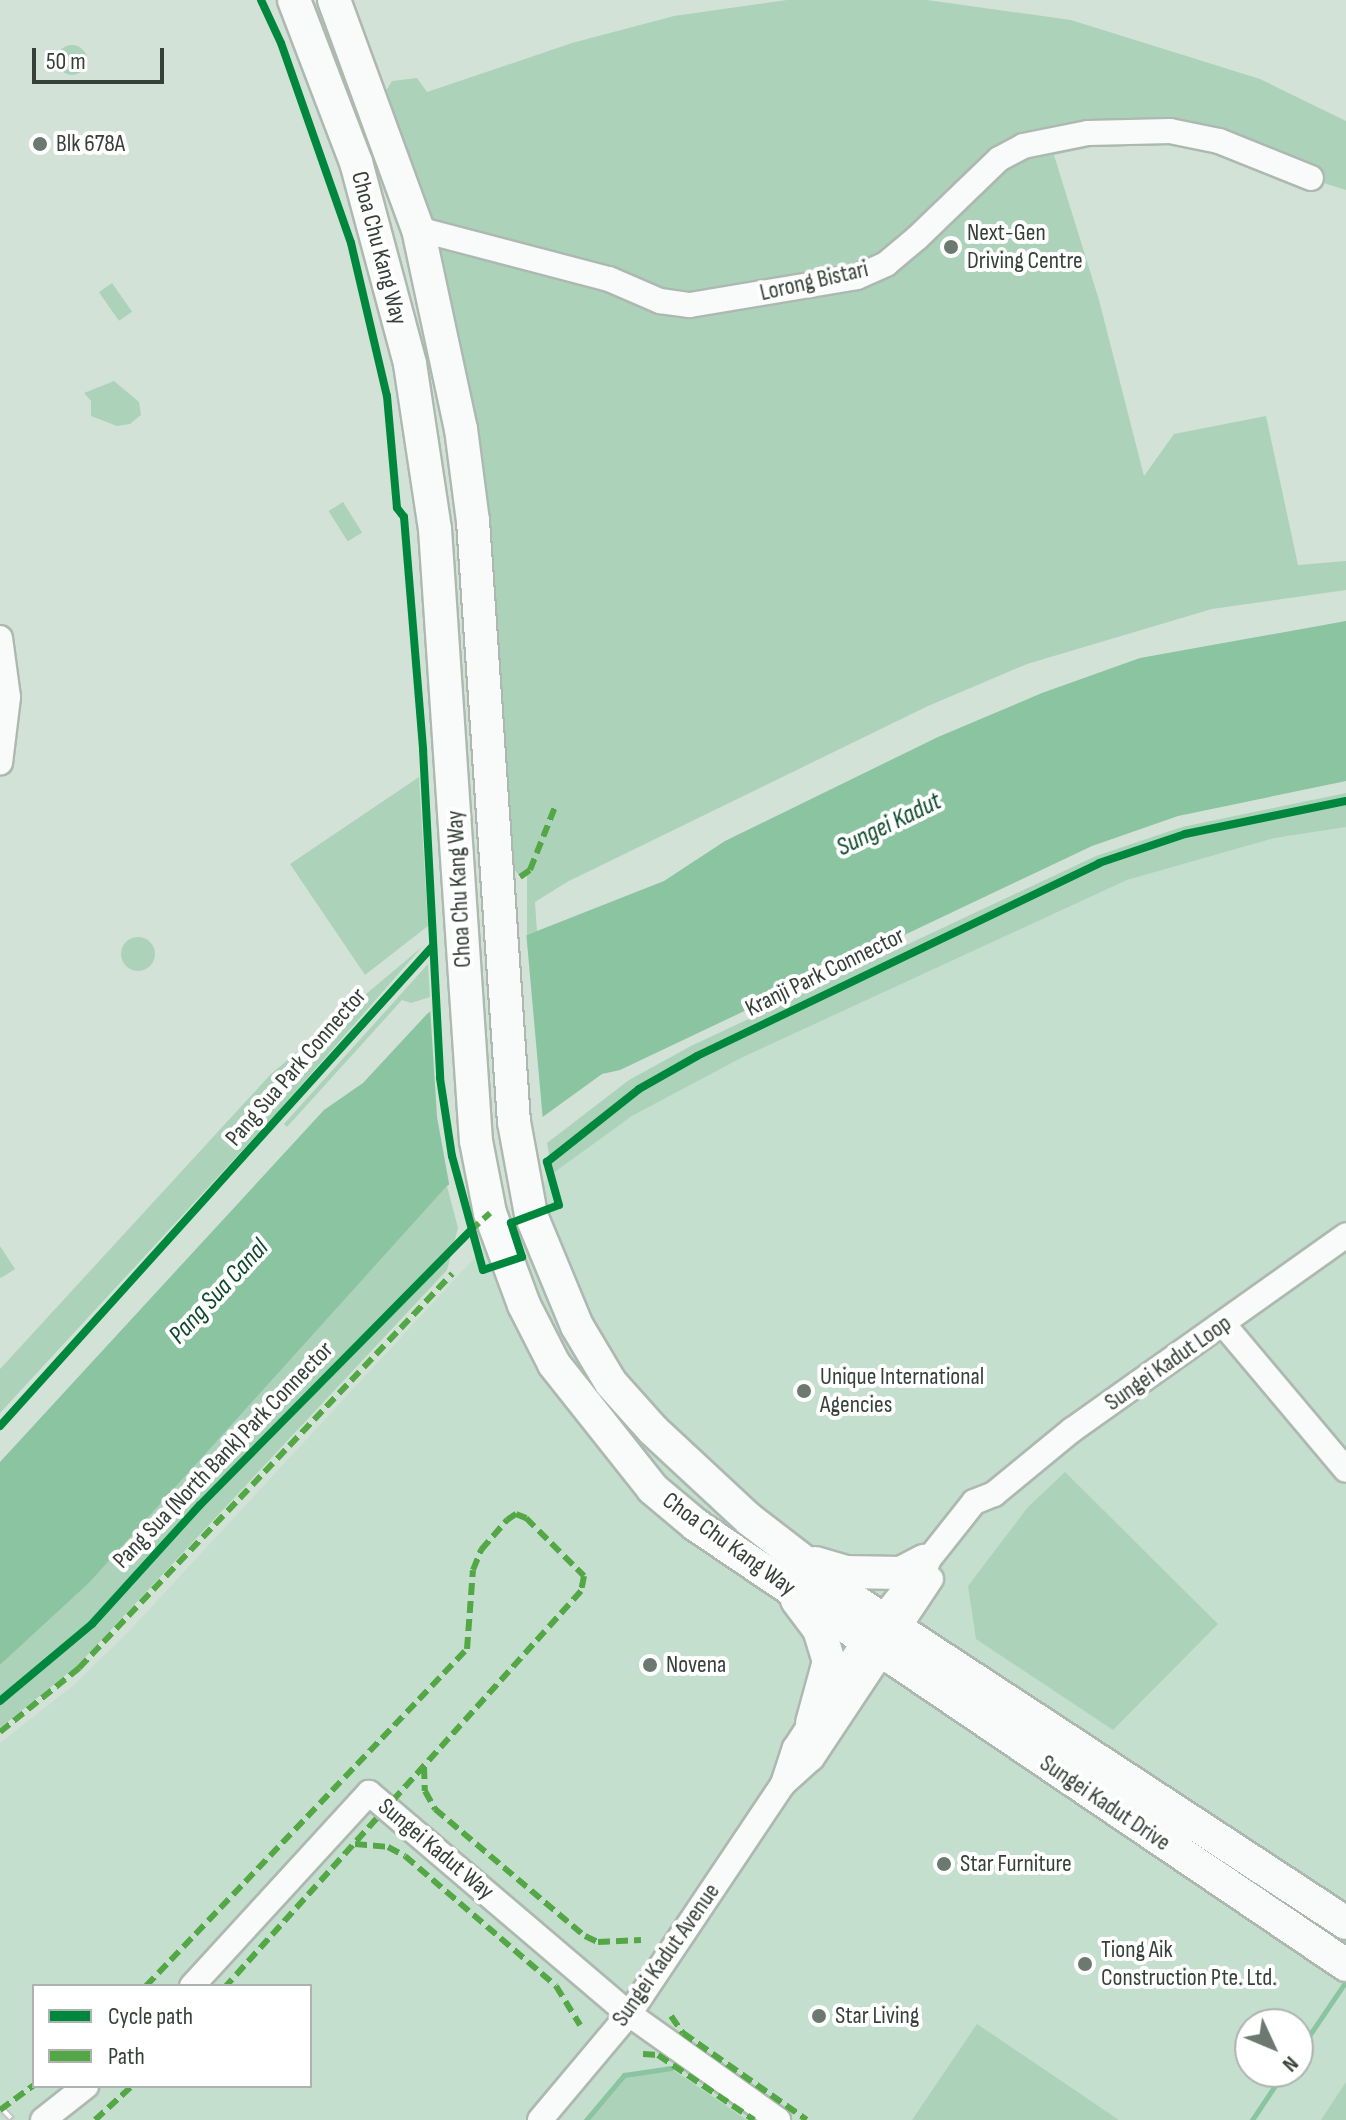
<!DOCTYPE html>
<style>
body{margin:0}
#map{position:relative;width:1346px;height:2120px;overflow:hidden;background:#d2e2d7;font-family:"Sofia Sans Condensed",sans-serif}
div>[style]{position:absolute}
[style*='--x']{left:calc(var(--x)*1px);top:calc(var(--y)*1px);width:calc(var(--w)*1px);rotate:calc(var(--a)*1deg)}
.built>*{inset:0;background:#c5dfce}
.green>*{inset:0;background:#add2ba;transform-origin:0 0}
.round{border-radius:50%}
.water>*{inset:0;background:#8ac4a0}
.pier>*{inset:0;background:#d2e2d7}
.stream>*{height:5px;margin:-2.5px;padding:0 2.5px;transform-origin:2.5px;border-radius:2.5px;background:#8ac4a0}
.roads{filter:drop-shadow(2px 0 #adb9b0) drop-shadow(-2px 0 #adb9b0) drop-shadow(0 2px #adb9b0) drop-shadow(0 -2px #adb9b0)}
.minor>*{height:24px;margin:-12px;padding:0 12px;transform-origin:12px;border-radius:12px;background:#f8fbf9}
.major>*{height:32px;margin:-16px;padding:0 16px;transform-origin:16px;border-radius:16px;background:#f8fbf9}
.rail>*{height:8px;margin-top:-4px;transform-origin:0;background:repeating-linear-gradient(90deg,#fff 0 15px,#c4c8c5 0 30px);box-sizing:border-box;border-block:2px solid #c4c8c5}
.quiet>*{height:6px;margin-top:-3px;transform-origin:0;background:repeating-linear-gradient(90deg,#53a745 0 12px,transparent 0 18px)}
.cycleway>*{height:8px;margin:-4px;padding:0 4px;transform-origin:4px;border-radius:4px;background:#00873e}
.dots>*{width:22px;height:22px;translate:-50% -50%;box-sizing:border-box;border:4px solid #fff;border-radius:50%}
span{translate:-50% -50%;white-space:nowrap;text-align:center;line-height:1.15;-webkit-text-stroke:8px #fff;paint-order:stroke}
.poi-label{font-size:24px;color:#354038}
.left{translate:0 -50%;text-align:left}
.street-label{font-size:24px;color:#354038}
.water-label{font-size:26px;color:#0e492b;font-style:italic}
.legend{position:absolute;left:32px;top:1984px;width:280px;height:104px;box-sizing:border-box;background:#fff;border:2px solid #aeb3af;margin:0;padding:10px 14px;list-style:none;font-size:24px;color:#354038}
.legend li{display:flex;align-items:center;gap:16px;height:40px}
.legend b{width:40px;border:2px solid #aeb3af}
.north{position:absolute;left:1234px;top:2008px;width:80px;height:80px;box-sizing:border-box;background:#fff;border:2px solid #aeb3af;border-radius:50%;rotate:134deg;font-size:22px;font-weight:700;line-height:32px;text-align:center;color:#354038}
.north::after{content:'';display:block;margin:auto;width:28px;height:36px;background:#6c7970;clip-path:polygon(50% 0,100% 100%,50% 72%,0 100%)}
.scale{position:absolute;left:32px;top:48px;width:132px;height:36px;box-sizing:border-box;border:4px solid #354038;border-top:0;padding-left:10px;font-size:24px;line-height:28px;white-space:nowrap;color:#354038;-webkit-text-stroke:6px #fff;paint-order:stroke}
</style>
<div id="map">
<div class="built">
<i style="clip-path:polygon(evenodd,1346px 827px,1346px 2120px,0 2120px,0 1743px,75px 1684px,131px 1629px,552px 1174px,632px 1116px,741px 1058px,1127px 880px,1275px 838px,1346px 827px,34px 1986px,310px 1986px,310px 2086px,34px 2086px,34px 1986px,1346px 827px,1250px 2024px,1298px 2024px,1298px 2072px,1250px 2072px,1250px 2024px)"></i>
</div>
<div class="green">
<i style="clip-path:polygon(787px 0,927px 0,1071px 20px,1260px 79px,1346px 121px,1346px 190px,1238px 156px,1138px 137px,1054px 155px,1099px 300px,1144px 476px,1174px 434px,1266px 416px,1298px 565px,1346px 561px,1346px 590px,1212px 609px,1027px 664px,928px 706px,567px 882px,535px 902px,537px 931px,527px 935px,527px 874px,518px 874px,509px 863px,494px 625px,383px 96px,392px 81px,417px 78px,427px 92px,572px 43px,674px 16px)"></i>
<i class="round" style="left:57px;top:45px;width:30px;height:30px"></i>
<i style="left:112px;top:283px;width:35px;height:16px;rotate:55deg"></i>
<i style="clip-path:polygon(114px 381px,139px 402px,141px 415px,130px 424px,117px 426px,91px 416px,91px 401px,84px 393px)"></i>
<i style="left:343px;top:502px;width:36px;height:17px;rotate:58deg"></i>
<i style="clip-path:polygon(419px 777px,428px 926px,365px 975px,290px 864px)"></i>
<i style="clip-path:polygon(1346px 793px,1346px 827px,1275px 838px,1127px 880px,741px 1058px,632px 1116px,552px 1174px,547px 1143px,629px 1080px,691px 1046px,1096px 856px,1182px 827px)"></i>
<i class="round" style="left:121px;top:937px;width:34px;height:34px"></i>
<i style="clip-path:polygon(422px 947px,274px 1116px,0 1413px,0 1369px,271px 1074px)"></i>
<i style="clip-path:polygon(428px 964px,430px 997px,411px 1003px,402px 1000px,287px 1127px,284px 1124px)"></i>
<i style="clip-path:polygon(447px 1186px,458px 1228px,447px 1270px,78px 1665px,0 1728px,0 1665px,89px 1583px)"></i>
<i style="clip-path:polygon(0 1246px,15px 1269px,1px 1278px,0 1277px)"></i>
<i style="clip-path:polygon(1065px 1472px,1218px 1624px,1113px 1730px,976px 1639px,968px 1586px,1028px 1507px)"></i>
<i style="clip-path:polygon(977px 2024px,1119px 2120px,912px 2120px)"></i>
<i style="clip-path:polygon(672px 2069px,747px 2120px,587px 2120px,624px 2076px)"></i>
<i style="clip-path:polygon(1346px 2082px,1346px 2120px,1321px 2120px)"></i>
</div>
<div class="water">
<i style="clip-path:polygon(1346px 621px,1346px 781px,1178px 816px,1092px 846px,620px 1070px,602px 1074px,447px 1186px,89px 1583px,0 1665px,0 1462px,324px 1110px,363px 1083px,427px 1014px,527px 935px,664px 881px,725px 841px,938px 737px,1042px 693px,1140px 658px)"></i>
</div>
<div class="pier">
<i style="clip-path:polygon(526px 931px,543px 1121px,450px 1189px,437px 1117px,430px 1006px)"></i>
</div>
<div class="stream">
<i style="--x:1298;--y:2052;--w:86;--a:-55.9"></i>
<i style="--x:586;--y:2120;--w:59;--a:-49.8"></i>
<i style="--x:624;--y:2075;--w:48;--a:-8.5"></i>
<i style="--x:1252;--y:2120;--w:58;--a:-56.3"></i>
</div>
<div class="roads">
<div class="minor">
<i style="--x:418;--y:229;--w:197;--a:14.7"></i>
<i style="--x:609;--y:279;--w:56;--a:23.3"></i>
<i style="--x:660;--y:301;--w:30;--a:8"></i>
<i style="--x:690;--y:305;--w:169;--a:-9.5"></i>
<i style="--x:857;--y:277;--w:32;--a:-24"></i>
<i style="--x:886;--y:264;--w:40;--a:-40"></i>
<i style="--x:917;--y:238;--w:114;--a:-43.9"></i>
<i style="--x:999;--y:159;--w:27;--a:-28"></i>
<i style="--x:1023;--y:146;--w:66;--a:-11.3"></i>
<i style="--x:1088;--y:133;--w:82;--a:-1.4"></i>
<i style="--x:1170;--y:131;--w:50;--a:11.5"></i>
<i style="--x:1219;--y:141;--w:99;--a:21.9"></i>
<i style="--x:0;--y:638;--w:60;--a:82.3"></i>
<i style="--x:8;--y:697;--w:66;--a:96.9"></i>
<i style="--x:1224;--y:1325;--w:189;--a:49.9"></i>
<i style="--x:783;--y:1784;--w:38;--a:-72"></i>
<i style="--x:795;--y:1748;--w:132;--a:-57"></i>
<i style="--x:867;--y:1637;--w:172;--a:-51.6"></i>
<i style="--x:974;--y:1502;--w:22;--a:-22"></i>
<i style="--x:994;--y:1494;--w:101;--a:-39.4"></i>
<i style="--x:1072;--y:1430;--w:336;--a:-35.4"></i>
<i style="--x:192;--y:1986;--w:262;--a:-47.5"></i>
<i style="--x:369;--y:1793;--w:341;--a:40.4"></i>
<i style="--x:629;--y:2014;--w:183;--a:35.4"></i>
<i style="--x:43;--y:2120;--w:55;--a:-38.3"></i>
<i style="--x:540;--y:2120;--w:138;--a:-50"></i>
<i style="--x:629;--y:2014;--w:277;--a:-56.2"></i>
<i style="--x:783;--y:1784;--w:39;--a:-42"></i>
<i style="--x:812;--y:1758;--w:215;--a:-56.4"></i>
</div>
<div class="major">
<i style="--x:294;--y:0;--w:173;--a:69.1"></i>
<i style="--x:356;--y:162;--w:209;--a:75"></i>
<i style="--x:410;--y:364;--w:167;--a:81.4"></i>
<i style="--x:435;--y:529;--w:613;--a:86.17"></i>
<i style="--x:476;--y:1141;--w:73;--a:79"></i>
<i style="--x:490;--y:1213;--w:98;--a:69.7"></i>
<i style="--x:524;--y:1305;--w:66;--a:63"></i>
<i style="--x:554;--y:1364;--w:159;--a:51.6"></i>
<i style="--x:653;--y:1489;--w:56;--a:39.9"></i>
<i style="--x:696;--y:1525;--w:785;--a:34.09"></i>
<i style="--x:334;--y:0;--w:244;--a:69.9"></i>
<i style="--x:418;--y:229;--w:205;--a:77.9"></i>
<i style="--x:461;--y:429;--w:93;--a:82.6"></i>
<i style="--x:473;--y:521;--w:602;--a:86.1"></i>
<i style="--x:514;--y:1122;--w:95;--a:79.6"></i>
<i style="--x:531;--y:1215;--w:120;--a:67.5"></i>
<i style="--x:577;--y:1326;--w:66;--a:59.2"></i>
<i style="--x:611;--y:1383;--w:63;--a:48.2"></i>
<i style="--x:653;--y:1430;--w:132;--a:42.9"></i>
<i style="--x:750;--y:1520;--w:133;--a:37.6"></i>
<i style="--x:855;--y:1601;--w:587;--a:33.26"></i>
<i style="--x:815;--y:1563;--w:32;--a:16"></i>
<i style="--x:846;--y:1572;--w:55;--a:1"></i>
<i style="--x:901;--y:1573;--w:26;--a:-28"></i>
<i style="--x:797;--y:1600;--w:36;--a:53"></i>
<i style="--x:819;--y:1629;--w:34;--a:73"></i>
<i style="--x:829;--y:1661;--w:64;--a:105.3"></i>
</div>
</div>
<div class="rail">
<i style="--x:0;--y:2107;--w:18;--a:45"></i>
</div>
<div class="quiet">
<i style="--x:520;--y:877;--w:12;--a:-35"></i>
<i style="--x:530;--y:870;--w:68;--a:-68.4"></i>
<i style="--x:470;--y:1231;--w:27;--a:-42"></i>
<i style="--x:0;--y:1732;--w:102;--a:-39"></i>
<i style="--x:79;--y:1668;--w:543;--a:-46.57"></i>
<i style="--x:424;--y:1767;--w:24;--a:88"></i>
<i style="--x:425;--y:1791;--w:21;--a:61"></i>
<i style="--x:435;--y:1809;--w:197;--a:40.3"></i>
<i style="--x:585;--y:1936;--w:14;--a:25"></i>
<i style="--x:598;--y:1942;--w:43;--a:-2.7"></i>
<i style="--x:355;--y:1844;--w:33;--a:5"></i>
<i style="--x:388;--y:1847;--w:19;--a:28"></i>
<i style="--x:405;--y:1856;--w:199;--a:40.7"></i>
<i style="--x:556;--y:1986;--w:46;--a:58.4"></i>
<i style="--x:146;--y:1986;--w:465;--a:-46.4"></i>
<i style="--x:467;--y:1649;--w:79;--a:-85.7"></i>
<i style="--x:473;--y:1570;--w:22;--a:-68"></i>
<i style="--x:481;--y:1550;--w:40;--a:-49"></i>
<i style="--x:507;--y:1520;--w:11;--a:-34"></i>
<i style="--x:516;--y:1514;--w:11;--a:22"></i>
<i style="--x:526;--y:1518;--w:82;--a:45"></i>
<i style="--x:584;--y:1576;--w:15;--a:101"></i>
<i style="--x:581;--y:1591;--w:531;--a:131.95"></i>
<i style="--x:671;--y:2016;--w:21;--a:55"></i>
<i style="--x:683;--y:2033;--w:151;--a:35.1"></i>
<i style="--x:643;--y:2054;--w:15;--a:4"></i>
<i style="--x:658;--y:2055;--w:116;--a:34.1"></i>
<i style="--x:0;--y:2110;--w:42;--a:-36.3"></i>
<i style="--x:95;--y:2120;--w:50;--a:-42.6"></i>
</div>
<div class="cycleway">
<i style="--x:261;--y:0;--w:47;--a:65.1"></i>
<i style="--x:281;--y:43;--w:212;--a:70.7"></i>
<i style="--x:351;--y:243;--w:157;--a:76.8"></i>
<i style="--x:387;--y:396;--w:112;--a:84.9"></i>
<i style="--x:397;--y:508;--w:11;--a:52"></i>
<i style="--x:404;--y:517;--w:233;--a:85.3"></i>
<i style="--x:423;--y:749;--w:329;--a:87"></i>
<i style="--x:440;--y:1078;--w:79;--a:81.3"></i>
<i style="--x:452;--y:1156;--w:118;--a:74.8"></i>
<i style="--x:483;--y:1270;--w:41;--a:-18.4"></i>
<i style="--x:522;--y:1257;--w:36;--a:-108"></i>
<i style="--x:511;--y:1223;--w:51;--a:-20.6"></i>
<i style="--x:559;--y:1205;--w:45;--a:-105.6"></i>
<i style="--x:547;--y:1162;--w:117;--a:-38.4"></i>
<i style="--x:639;--y:1089;--w:67;--a:-29.6"></i>
<i style="--x:697;--y:1056;--w:446;--a:-25.6"></i>
<i style="--x:1099;--y:863;--w:91;--a:-18.6"></i>
<i style="--x:1185;--y:834;--w:164;--a:-11.6"></i>
<i style="--x:0;--y:1426;--w:644;--a:-47.96"></i>
<i style="--x:0;--y:1701;--w:120;--a:-39.9"></i>
<i style="--x:92;--y:1624;--w:161;--a:-47.8"></i>
<i style="--x:200;--y:1505;--w:385;--a:-45.4"></i>
</div>
<div class="dots">
<i style="left:40px;top:144px;background:#6c7970"></i>
<i style="left:951px;top:247px;background:#6c7970"></i>
<i style="left:804px;top:1391px;background:#6c7970"></i>
<i style="left:650px;top:1665px;background:#6c7970"></i>
<i style="left:944px;top:1864px;background:#6c7970"></i>
<i style="left:1085px;top:1964px;background:#6c7970"></i>
<i style="left:819px;top:2016px;background:#6c7970"></i>
</div>
<div class="poi-label">
<span class="left" style="left:56px;top:144px">Blk 678A</span>
<span class="left" style="left:967px;top:247px">Next-Gen<br>Driving Centre</span>
<span class="left" style="left:820px;top:1391px">Unique International<br>Agencies</span>
<span class="left" style="left:666px;top:1665px">Novena</span>
<span class="left" style="left:960px;top:1864px">Star Furniture</span>
<span class="left" style="left:1101px;top:1964px">Tiong Aik<br>Construction Pte. Ltd.</span>
<span class="left" style="left:835px;top:2016px">Star Living</span>
</div>
<div class="street-label">
<span style="left:379px;top:248px;rotate:75deg">Choa Chu Kang Way</span>
<span style="left:814px;top:281px;rotate:-13deg">Lorong Bistari</span>
<span style="left:459px;top:889px;rotate:-93deg">Choa Chu Kang Way</span>
<span style="left:825px;top:972px;rotate:-26deg">Kranji Park Connector</span>
<span style="left:296px;top:1067px;rotate:-49deg">Pang Sua Park Connector</span>
<span style="left:1168px;top:1363px;rotate:-35deg">Sungei Kadut Loop</span>
<span style="left:223px;top:1455px;rotate:-46deg">Pang Sua (North Bank) Park Connector</span>
<span style="left:729px;top:1544px;rotate:36deg">Choa Chu Kang Way</span>
<span style="left:1105px;top:1803px;rotate:34deg">Sungei Kadut Drive</span>
<span style="left:436px;top:1849px;rotate:40deg">Sungei Kadut Way</span>
<span style="left:666px;top:1955px;rotate:-55deg">Sungei Kadut Avenue</span>
</div>
<div class="water-label">
<span style="left:889px;top:825px;rotate:-26deg">Sungei Kadut</span>
<span style="left:219px;top:1292px;rotate:-47deg">Pang Sua Canal</span>
</div>
<ul class="legend">
<li><b style="height:10px;background:#00873e"></b>Cycle path</li>
<li><b style="height:10px;background:#53a745"></b>Path</li>
</ul>
<div class="north">N</div>
<div class="scale">50 m</div>
</div>
